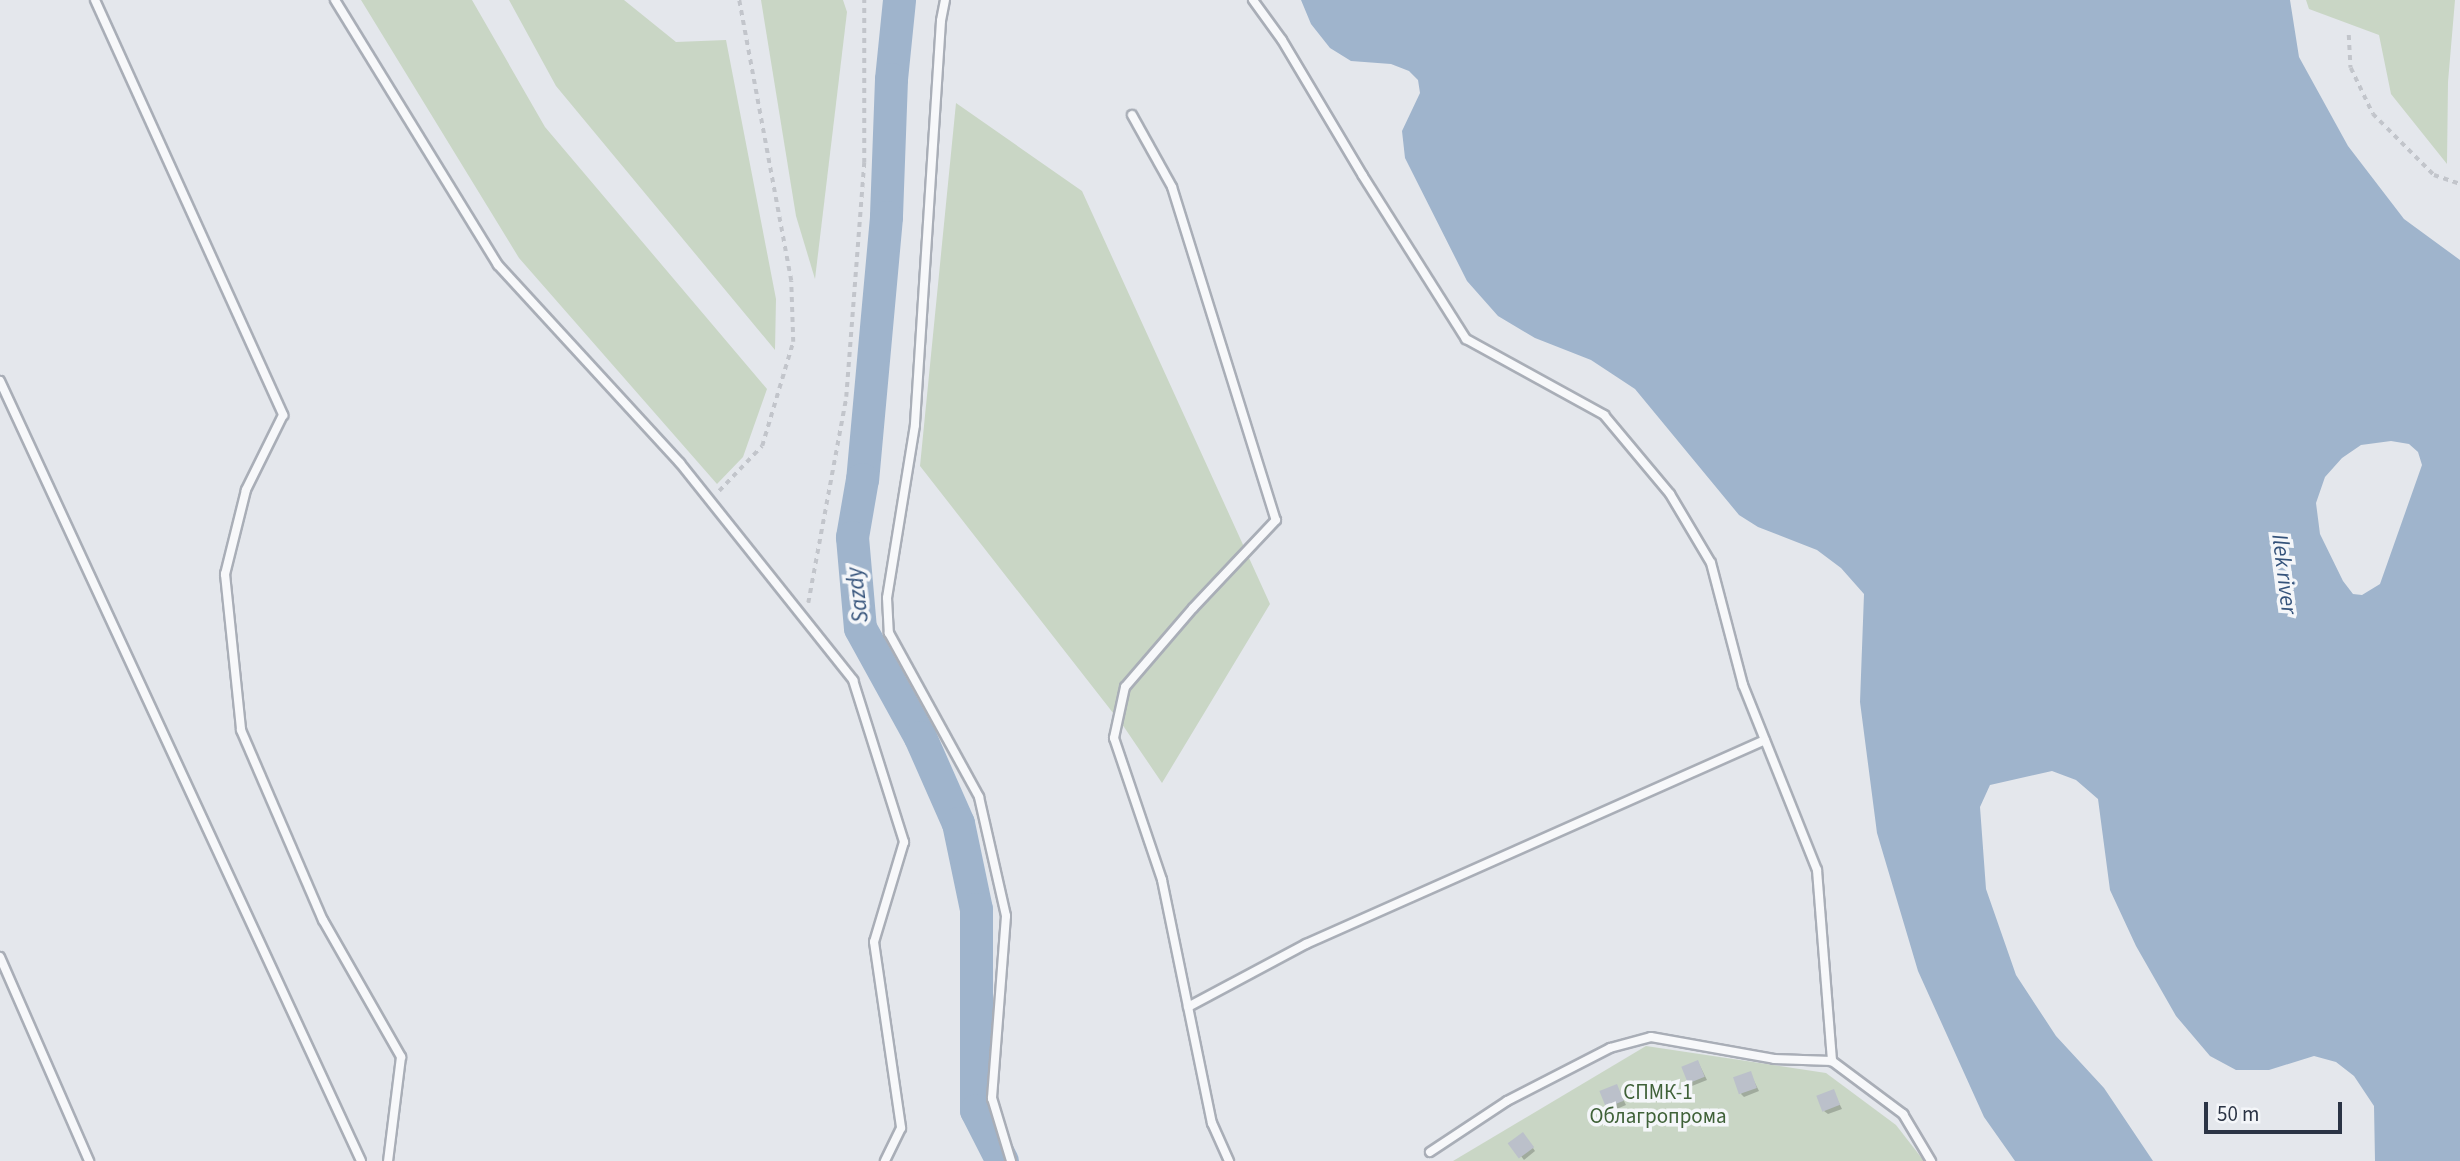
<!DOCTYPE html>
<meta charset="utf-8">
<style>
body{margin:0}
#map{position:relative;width:2460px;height:1161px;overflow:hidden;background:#e4e7ec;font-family:"Source Sans 3",sans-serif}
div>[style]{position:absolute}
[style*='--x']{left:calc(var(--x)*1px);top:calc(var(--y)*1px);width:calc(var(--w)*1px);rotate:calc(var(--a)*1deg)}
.green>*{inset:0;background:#c9d6c5}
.water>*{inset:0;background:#9fb4cc}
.shadow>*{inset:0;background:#0003}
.river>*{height:33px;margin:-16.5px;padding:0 16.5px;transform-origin:16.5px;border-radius:16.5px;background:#9fb4cc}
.building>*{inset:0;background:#bbc0ca;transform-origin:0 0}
.path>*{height:3.5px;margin-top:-1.75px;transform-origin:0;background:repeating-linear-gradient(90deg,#c2c5cb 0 5px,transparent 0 10px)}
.roads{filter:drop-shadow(2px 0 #a9aeb7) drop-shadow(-2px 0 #a9aeb7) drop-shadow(0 2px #a9aeb7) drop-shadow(0 -2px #a9aeb7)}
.lane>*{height:8px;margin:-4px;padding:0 4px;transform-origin:4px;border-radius:4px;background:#f7f8fa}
span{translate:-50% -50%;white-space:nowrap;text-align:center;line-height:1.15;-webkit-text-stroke:7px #f4f6f9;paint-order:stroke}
.park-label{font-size:21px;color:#3f6138}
.water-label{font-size:23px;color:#34527a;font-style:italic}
.scale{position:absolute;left:2204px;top:1102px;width:138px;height:32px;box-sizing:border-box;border:4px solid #2b3445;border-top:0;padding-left:9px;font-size:21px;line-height:24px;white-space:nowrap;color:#2b3445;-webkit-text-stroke:5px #f4f6f9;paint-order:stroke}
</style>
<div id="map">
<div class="green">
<i style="clip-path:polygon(361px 0,472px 0,545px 127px,767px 389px,743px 457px,717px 484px,519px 258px)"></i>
<i style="clip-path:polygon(509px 0,624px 0,676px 42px,726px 40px,776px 299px,775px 350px,556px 86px)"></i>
<i style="clip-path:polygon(761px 0,843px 0,847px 12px,815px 279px,796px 216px)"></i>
<i style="clip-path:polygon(2306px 0,2455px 0,2448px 82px,2447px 164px,2391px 94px,2379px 35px,2309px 9px)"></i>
<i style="clip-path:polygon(956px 103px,1082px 191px,1270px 604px,1162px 783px,1124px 727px,920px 466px)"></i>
<i style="clip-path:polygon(1646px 1046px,1826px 1073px,1896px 1125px,1924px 1161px,1453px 1161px)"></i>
</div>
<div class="water">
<i style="clip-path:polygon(evenodd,1301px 0,2290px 0,2299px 57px,2348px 146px,2404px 219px,2460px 260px,2460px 1161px,2375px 1161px,2374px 1106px,2354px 1076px,2336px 1062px,2314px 1056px,2269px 1070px,2236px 1070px,2210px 1056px,2176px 1016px,2136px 946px,2110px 890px,2098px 799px,2076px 780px,2052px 771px,1990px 785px,1980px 807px,1986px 889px,2016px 975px,2056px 1036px,2104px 1088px,2153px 1161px,2015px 1161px,1984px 1117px,1918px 971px,1877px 833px,1860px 702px,1864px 594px,1841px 568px,1817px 550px,1758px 527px,1739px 515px,1635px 389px,1591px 360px,1535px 338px,1498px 316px,1467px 281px,1405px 158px,1402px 131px,1420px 93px,1418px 80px,1409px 71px,1391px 64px,1351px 61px,1330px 48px,1311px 24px,1301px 0,2391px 441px,2409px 444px,2418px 452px,2422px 465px,2380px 584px,2362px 595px,2353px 594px,2343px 581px,2320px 534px,2316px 503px,2325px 477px,2342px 458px,2361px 445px,2391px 441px)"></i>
</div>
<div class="shadow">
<i style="clip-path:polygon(1698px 1062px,1707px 1080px,1692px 1086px,1689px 1083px)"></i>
<i style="clip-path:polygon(1750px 1073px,1759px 1091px,1744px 1097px,1741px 1094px)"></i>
<i style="clip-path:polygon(1617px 1087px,1626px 1105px,1612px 1111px,1609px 1108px)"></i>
<i style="clip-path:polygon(1833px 1091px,1842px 1109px,1828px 1114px,1824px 1111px)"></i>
<i style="clip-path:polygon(1526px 1138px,1535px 1151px,1524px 1160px,1521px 1156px)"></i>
</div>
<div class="river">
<i style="--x:899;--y:0;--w:79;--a:95.8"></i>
<i style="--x:891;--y:79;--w:138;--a:92.1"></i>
<i style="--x:886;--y:217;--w:263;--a:95.2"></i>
<i style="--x:862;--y:479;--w:59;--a:99.8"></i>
<i style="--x:852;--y:537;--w:91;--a:85"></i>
<i style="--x:860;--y:628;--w:124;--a:61.2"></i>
<i style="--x:920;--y:737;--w:94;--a:66.2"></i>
<i style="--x:958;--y:823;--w:88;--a:78.2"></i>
<i style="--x:976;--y:909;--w:201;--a:90"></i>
<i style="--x:976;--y:1110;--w:57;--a:63"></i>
</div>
<div class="building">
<i style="left:1698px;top:1060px;width:18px;height:18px;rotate:68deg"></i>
<i style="left:1751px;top:1071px;width:18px;height:19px;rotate:71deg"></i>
<i style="left:1617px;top:1084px;width:18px;height:19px;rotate:68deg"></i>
<i style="left:1834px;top:1089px;width:17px;height:19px;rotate:69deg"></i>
<i style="left:1523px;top:1132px;width:19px;height:19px;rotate:54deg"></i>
</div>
<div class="path">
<i style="--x:2349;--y:35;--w:33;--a:87"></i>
<i style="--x:2351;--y:68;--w:51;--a:64.4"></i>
<i style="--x:2373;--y:114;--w:86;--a:45"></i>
<i style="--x:2434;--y:175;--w:28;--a:19"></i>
<i style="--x:719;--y:491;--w:62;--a:-46.3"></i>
<i style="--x:762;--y:446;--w:109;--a:-73.4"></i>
<i style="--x:793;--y:342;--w:61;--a:-91.9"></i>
<i style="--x:791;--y:281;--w:286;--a:-100.5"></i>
<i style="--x:808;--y:603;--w:209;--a:-79.5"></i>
<i style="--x:846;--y:397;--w:235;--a:-85.6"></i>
<i style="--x:864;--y:163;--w:163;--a:-90"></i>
</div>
<div class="roads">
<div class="lane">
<i style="--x:95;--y:0;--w:456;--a:65.6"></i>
<i style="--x:283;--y:415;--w:84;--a:116.3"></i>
<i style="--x:246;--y:490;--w:87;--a:104"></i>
<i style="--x:225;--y:574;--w:157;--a:84.1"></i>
<i style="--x:241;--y:730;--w:207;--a:66.7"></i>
<i style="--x:323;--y:920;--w:158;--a:60.3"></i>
<i style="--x:401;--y:1057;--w:105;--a:97.1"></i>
<i style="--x:335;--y:0;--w:311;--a:58.4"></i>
<i style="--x:498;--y:265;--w:269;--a:47.4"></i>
<i style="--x:680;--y:463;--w:278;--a:51.4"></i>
<i style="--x:853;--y:680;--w:170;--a:72.5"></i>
<i style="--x:904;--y:842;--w:104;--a:106.7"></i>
<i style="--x:874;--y:942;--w:188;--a:81.7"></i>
<i style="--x:901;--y:1128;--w:37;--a:116"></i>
<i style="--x:945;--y:0;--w:21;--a:101"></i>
<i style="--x:941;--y:21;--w:405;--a:93.7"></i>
<i style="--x:915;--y:425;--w:175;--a:99.2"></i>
<i style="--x:887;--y:598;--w:35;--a:87"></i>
<i style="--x:889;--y:633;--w:187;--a:61.2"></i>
<i style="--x:979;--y:797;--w:122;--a:77.2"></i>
<i style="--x:1006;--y:916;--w:183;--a:94.4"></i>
<i style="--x:992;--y:1098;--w:66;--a:73.2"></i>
<i style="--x:1253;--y:0;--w:49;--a:54.1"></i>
<i style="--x:1282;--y:40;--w:158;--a:59.2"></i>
<i style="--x:1363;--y:176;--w:193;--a:57.7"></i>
<i style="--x:1466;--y:339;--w:158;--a:28.8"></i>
<i style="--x:1604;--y:415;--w:103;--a:50.1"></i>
<i style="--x:1670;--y:494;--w:80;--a:59.3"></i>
<i style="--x:1711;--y:563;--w:126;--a:75.3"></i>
<i style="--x:1743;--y:685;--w:199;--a:68.2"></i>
<i style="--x:1817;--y:870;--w:192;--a:85.5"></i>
<i style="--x:1832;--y:1061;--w:89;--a:36.7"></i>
<i style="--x:1903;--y:1114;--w:55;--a:59.2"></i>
<i style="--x:1132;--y:115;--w:82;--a:60.9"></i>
<i style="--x:1172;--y:187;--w:349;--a:72.7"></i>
<i style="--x:1276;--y:520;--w:121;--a:133.3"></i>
<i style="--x:1193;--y:608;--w:104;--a:130.7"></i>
<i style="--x:1125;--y:687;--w:52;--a:102.2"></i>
<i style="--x:1114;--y:738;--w:150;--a:71.3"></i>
<i style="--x:1162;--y:880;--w:248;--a:78.4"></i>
<i style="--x:1212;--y:1123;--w:42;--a:65.9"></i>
<i style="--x:0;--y:381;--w:859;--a:65.16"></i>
<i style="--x:0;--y:957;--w:223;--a:66.4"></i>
<i style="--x:1188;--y:1007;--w:134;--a:-28.1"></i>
<i style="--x:1306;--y:944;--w:502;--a:-23.96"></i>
<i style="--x:1430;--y:1152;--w:92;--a:-33.5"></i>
<i style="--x:1507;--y:1101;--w:116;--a:-27.2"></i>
<i style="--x:1610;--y:1048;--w:42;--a:-15"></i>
<i style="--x:1651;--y:1037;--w:125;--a:10.1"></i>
<i style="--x:1774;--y:1059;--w:58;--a:2"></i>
</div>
</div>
<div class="park-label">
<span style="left:1658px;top:1104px">СПМК-1<br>Облагропрома</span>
</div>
<div class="water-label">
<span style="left:2284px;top:574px;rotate:83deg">Ilek river</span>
<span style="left:858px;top:595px;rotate:-97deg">Sazdy</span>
</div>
<div class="scale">50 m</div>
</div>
